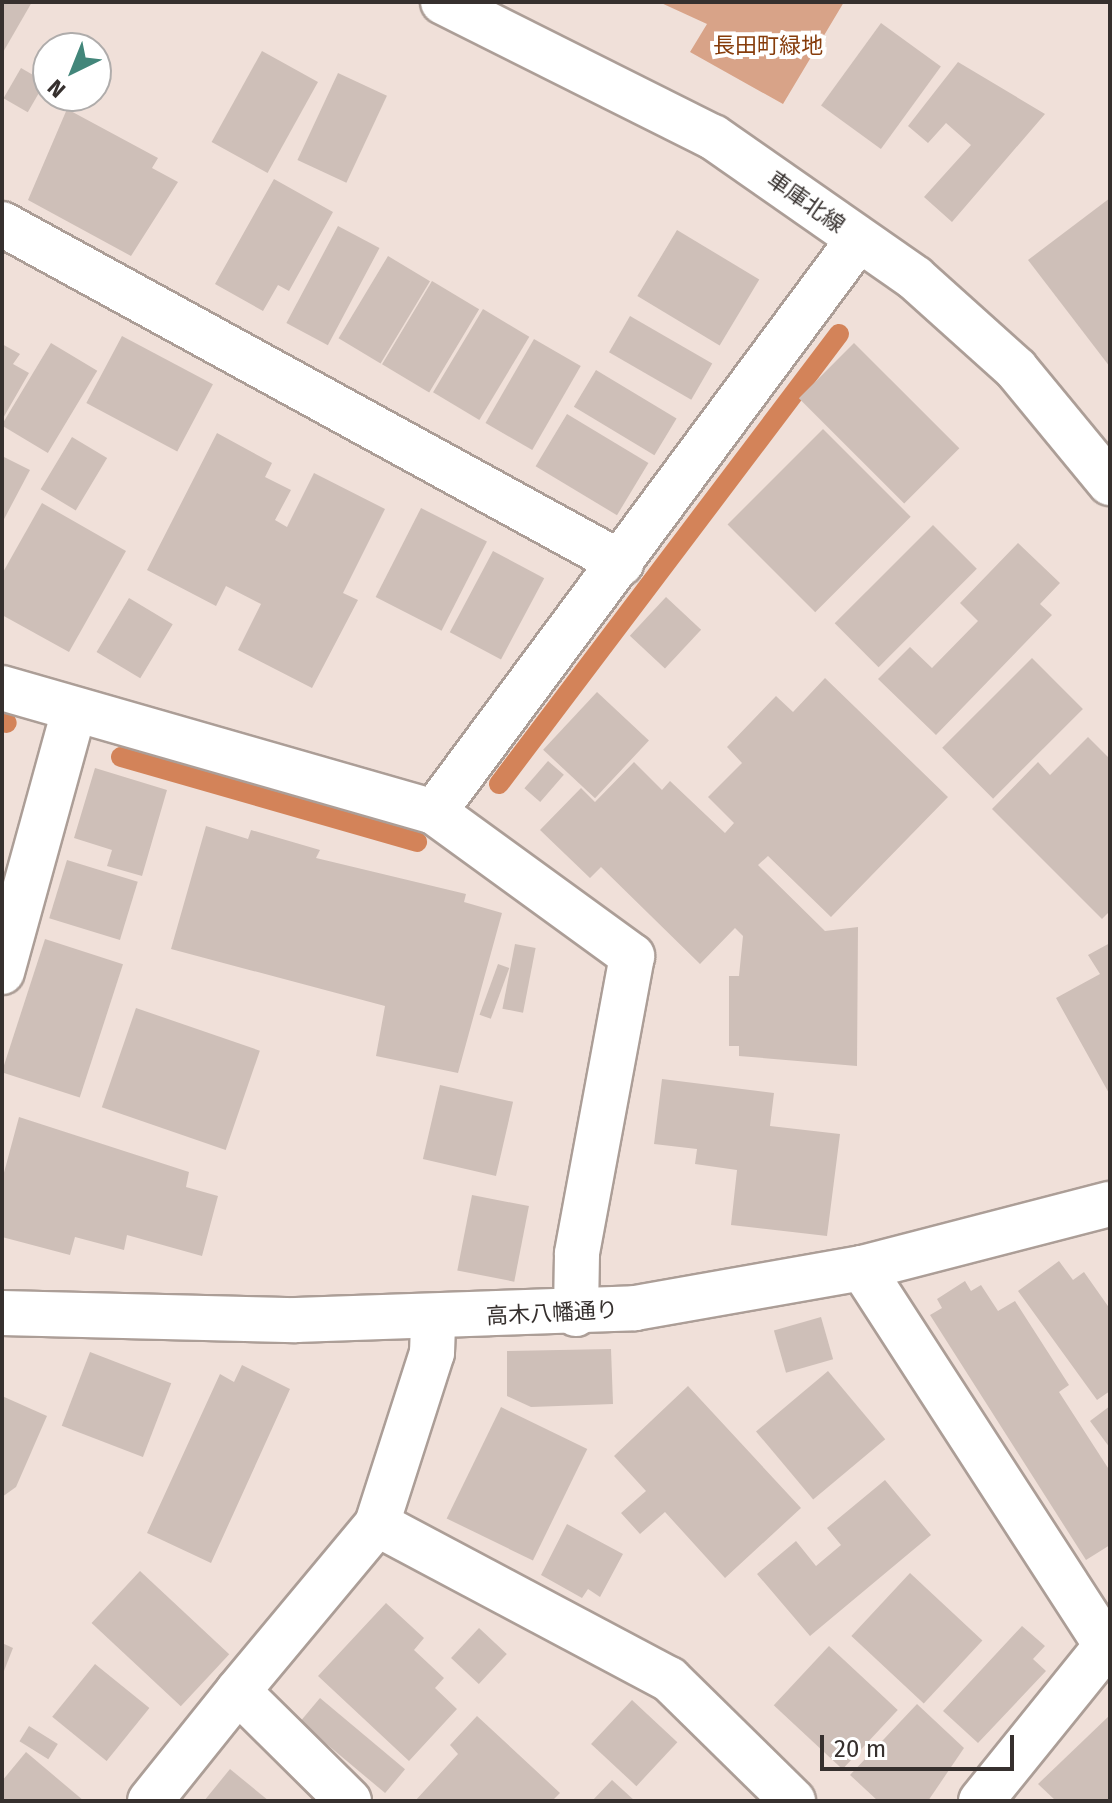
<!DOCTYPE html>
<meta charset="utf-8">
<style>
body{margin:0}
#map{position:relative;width:1112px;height:1803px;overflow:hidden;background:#f0e0d9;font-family:"Fira Sans","Noto Sans JP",sans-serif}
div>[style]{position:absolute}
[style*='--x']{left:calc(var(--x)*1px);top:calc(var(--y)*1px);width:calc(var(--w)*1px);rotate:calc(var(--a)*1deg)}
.green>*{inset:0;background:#d8a388}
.stream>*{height:20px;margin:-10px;padding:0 10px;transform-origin:10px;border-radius:10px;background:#d38359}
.building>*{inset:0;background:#cebfb8;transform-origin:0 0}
.roads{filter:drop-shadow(2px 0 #ac9e97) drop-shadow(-2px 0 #ac9e97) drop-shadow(0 2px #ac9e97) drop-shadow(0 -2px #ac9e97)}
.minor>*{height:44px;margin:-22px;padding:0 22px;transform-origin:22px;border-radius:22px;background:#fff}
span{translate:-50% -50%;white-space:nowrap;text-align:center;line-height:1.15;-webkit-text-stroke:8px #fff;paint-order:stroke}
.park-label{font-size:22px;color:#863c0b}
.street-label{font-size:22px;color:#36302e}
.frame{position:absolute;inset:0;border:4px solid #36302e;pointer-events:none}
.north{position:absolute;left:32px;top:32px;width:80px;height:80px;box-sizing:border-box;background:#fff;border:2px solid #afacab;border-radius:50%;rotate:223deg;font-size:22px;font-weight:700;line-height:32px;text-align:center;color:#36302e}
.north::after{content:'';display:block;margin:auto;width:28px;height:36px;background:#42867a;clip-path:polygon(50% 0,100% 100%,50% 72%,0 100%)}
.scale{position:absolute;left:820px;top:1735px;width:194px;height:36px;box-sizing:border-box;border:4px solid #36302e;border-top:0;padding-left:10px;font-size:24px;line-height:28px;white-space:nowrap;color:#36302e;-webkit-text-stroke:6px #fff;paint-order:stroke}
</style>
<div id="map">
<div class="green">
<i style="clip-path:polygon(659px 2px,844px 2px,783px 104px,690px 52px,707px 24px)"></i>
</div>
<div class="stream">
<i style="--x:2;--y:721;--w:5;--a:22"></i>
<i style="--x:121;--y:757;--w:308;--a:16"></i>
<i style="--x:499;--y:784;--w:564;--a:-52.93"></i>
</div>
<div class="building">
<i style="clip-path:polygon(2px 2px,32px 2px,2px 54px)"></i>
<i style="left:881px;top:23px;width:74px;height:102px;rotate:36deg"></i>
<i style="left:262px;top:51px;width:64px;height:104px;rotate:29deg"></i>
<i style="clip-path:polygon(958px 62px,1045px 114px,952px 222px,924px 197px,971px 145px,946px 123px,928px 143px,908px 126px)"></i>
<i style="left:21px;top:68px;width:28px;height:35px;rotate:30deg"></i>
<i style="left:338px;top:73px;width:54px;height:96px;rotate:25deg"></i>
<i style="clip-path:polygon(67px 109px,158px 158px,152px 168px,178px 182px,131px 256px,28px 200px)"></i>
<i style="clip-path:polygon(274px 179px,333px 212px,289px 291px,278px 285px,263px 311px,215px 284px)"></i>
<i style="clip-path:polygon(1110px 198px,1110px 367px,1028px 260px)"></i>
<i style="left:338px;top:226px;width:47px;height:110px;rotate:28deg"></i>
<i style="left:677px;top:230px;width:96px;height:77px;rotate:31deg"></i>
<i style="left:388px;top:256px;width:49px;height:96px;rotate:31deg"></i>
<i style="left:432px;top:281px;width:55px;height:97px;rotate:31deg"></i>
<i style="left:483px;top:309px;width:54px;height:97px;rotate:31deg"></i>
<i style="left:630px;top:316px;width:95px;height:42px;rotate:30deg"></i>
<i style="left:122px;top:336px;width:103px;height:76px;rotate:28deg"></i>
<i style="left:534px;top:339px;width:54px;height:97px;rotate:30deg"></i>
<i style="left:51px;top:343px;width:54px;height:96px;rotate:31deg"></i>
<i style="left:854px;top:343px;width:149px;height:78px;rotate:45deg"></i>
<i style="clip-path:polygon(2px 344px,20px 354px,13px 364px,29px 373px,2px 420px)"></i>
<i style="left:596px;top:370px;width:94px;height:43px;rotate:31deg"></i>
<i style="left:567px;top:414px;width:95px;height:61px;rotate:31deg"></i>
<i style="left:823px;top:429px;width:124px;height:135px;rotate:45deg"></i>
<i style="clip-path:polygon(217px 433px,272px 463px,265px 477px,291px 490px,275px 520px,287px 527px,314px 473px,385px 509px,343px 593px,358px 600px,312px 688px,238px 650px,261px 604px,226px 586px,216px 606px,147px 570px)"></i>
<i style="left:72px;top:437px;width:41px;height:61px;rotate:31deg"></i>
<i style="clip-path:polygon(2px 456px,30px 470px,2px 523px)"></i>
<i style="clip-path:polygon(42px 503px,126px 551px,69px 652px,2px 615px,2px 574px)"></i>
<i style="left:421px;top:508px;width:74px;height:100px;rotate:27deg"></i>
<i style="left:933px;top:525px;width:62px;height:139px;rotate:45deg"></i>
<i style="clip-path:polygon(1018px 543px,1060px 583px,1040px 604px,1052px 615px,936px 735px,878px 679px,910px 647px,932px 668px,978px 621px,960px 603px)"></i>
<i style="left:493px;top:551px;width:58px;height:92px;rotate:28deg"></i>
<i style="left:666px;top:597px;width:48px;height:53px;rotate:43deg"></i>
<i style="left:129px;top:598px;width:51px;height:63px;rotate:31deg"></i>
<i style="left:1032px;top:658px;width:72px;height:127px;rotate:45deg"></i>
<i style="clip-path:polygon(825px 678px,948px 797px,831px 917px,768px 856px,758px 865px,825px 931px,858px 927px,857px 1066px,739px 1056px,739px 1046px,729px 1046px,729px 976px,739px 976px,743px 936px,735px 928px,700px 964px,601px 867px,590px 878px,540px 830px,581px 788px,595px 802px,634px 762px,662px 790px,670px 781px,725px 833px,734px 823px,708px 797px,742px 763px,727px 747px,776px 696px,793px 712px)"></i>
<i style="left:597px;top:692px;width:71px;height:79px;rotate:43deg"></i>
<i style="clip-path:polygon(1088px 737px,1110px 759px,1110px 911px,1102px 919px,992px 809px,1038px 762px,1050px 775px)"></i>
<i style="left:548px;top:761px;width:21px;height:36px;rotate:41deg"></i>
<i style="clip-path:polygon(95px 768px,167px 790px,142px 876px,107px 866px,112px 850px,74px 838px)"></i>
<i style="clip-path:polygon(206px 826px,248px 839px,251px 830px,320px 850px,316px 858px,466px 894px,464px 902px,502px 913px,458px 1073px,376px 1056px,385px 1006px,171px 949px)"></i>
<i style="left:67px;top:860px;width:74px;height:61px;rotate:17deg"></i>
<i style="left:45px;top:939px;width:82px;height:140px;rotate:18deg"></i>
<i style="clip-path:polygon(1110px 943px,1110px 1095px,1056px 998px,1100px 974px,1088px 955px)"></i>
<i style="left:515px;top:944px;width:21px;height:66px;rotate:11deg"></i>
<i style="left:498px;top:964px;width:12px;height:54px;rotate:20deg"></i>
<i style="left:136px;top:1008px;width:131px;height:105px;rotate:19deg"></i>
<i style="clip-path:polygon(662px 1079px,774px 1093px,770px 1126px,840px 1134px,827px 1236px,731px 1225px,737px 1170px,695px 1164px,697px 1149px,654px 1144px)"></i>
<i style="left:440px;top:1085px;width:75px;height:76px;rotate:13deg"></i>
<i style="clip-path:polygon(19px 1117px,189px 1172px,186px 1187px,218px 1196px,202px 1256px,127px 1235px,124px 1250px,75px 1237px,70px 1255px,2px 1237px,2px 1180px)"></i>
<i style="left:472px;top:1195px;width:58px;height:77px;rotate:11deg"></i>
<i style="clip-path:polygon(1059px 1261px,1073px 1280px,1084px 1272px,1110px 1309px,1110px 1391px,1097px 1400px,1018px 1291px)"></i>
<i style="clip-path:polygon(965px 1281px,971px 1291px,981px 1285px,998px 1311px,1015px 1301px,1069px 1385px,1059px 1392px,1110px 1471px,1110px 1545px,1086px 1560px,930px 1315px,942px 1308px,937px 1299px)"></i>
<i style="left:821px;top:1317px;width:44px;height:49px;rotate:74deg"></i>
<i style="clip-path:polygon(611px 1349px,613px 1404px,531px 1407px,507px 1396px,507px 1351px)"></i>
<i style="left:90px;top:1352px;width:87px;height:79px;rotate:21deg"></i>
<i style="clip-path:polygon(242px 1365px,290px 1389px,211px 1563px,147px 1533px,220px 1374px,234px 1382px)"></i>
<i style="left:828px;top:1371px;width:89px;height:94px;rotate:50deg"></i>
<i style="clip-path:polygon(688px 1386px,801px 1508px,725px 1578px,665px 1512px,640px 1534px,621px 1513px,646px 1491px,614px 1456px)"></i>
<i style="clip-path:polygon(2px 1396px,47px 1416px,16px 1487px,2px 1497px)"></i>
<i style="clip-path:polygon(1110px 1406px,1110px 1448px,1090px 1421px)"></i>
<i style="left:501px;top:1407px;width:96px;height:124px;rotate:26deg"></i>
<i style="clip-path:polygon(885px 1480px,931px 1535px,810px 1636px,757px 1574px,796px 1541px,816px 1566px,841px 1545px,827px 1528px)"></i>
<i style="clip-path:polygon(567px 1524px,623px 1554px,600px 1597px,588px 1589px,582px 1598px,541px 1575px)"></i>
<i style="left:140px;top:1571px;width:122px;height:71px;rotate:43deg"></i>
<i style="left:910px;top:1573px;width:99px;height:86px;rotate:43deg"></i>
<i style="clip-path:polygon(386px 1603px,424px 1638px,414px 1650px,444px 1678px,435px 1688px,457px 1709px,409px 1761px,318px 1676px)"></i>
<i style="clip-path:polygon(1022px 1626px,1045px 1646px,1033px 1659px,1046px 1671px,978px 1743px,943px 1711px)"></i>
<i style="left:479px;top:1628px;width:38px;height:41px;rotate:43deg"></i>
<i style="clip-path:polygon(2px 1643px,13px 1648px,2px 1676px)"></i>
<i style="left:829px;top:1646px;width:94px;height:81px;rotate:43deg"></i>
<i style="left:95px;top:1664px;width:70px;height:68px;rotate:39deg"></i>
<i style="left:320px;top:1698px;width:111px;height:31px;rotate:40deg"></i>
<i style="left:632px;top:1700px;width:62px;height:60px;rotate:43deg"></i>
<i style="clip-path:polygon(917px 1704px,964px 1748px,928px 1801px,878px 1801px,850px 1775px)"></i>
<i style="clip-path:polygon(1110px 1715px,1110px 1801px,1056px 1801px,1038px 1784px)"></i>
<i style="clip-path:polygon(477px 1716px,560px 1793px,552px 1801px,415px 1801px,458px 1754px,450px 1745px)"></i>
<i style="left:29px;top:1726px;width:34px;height:18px;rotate:32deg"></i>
<i style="clip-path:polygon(26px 1752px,84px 1801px,2px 1801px,2px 1781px)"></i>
<i style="clip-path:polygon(230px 1769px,269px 1801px,204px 1801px)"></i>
<i style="clip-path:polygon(612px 1780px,635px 1801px,592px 1801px)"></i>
</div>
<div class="roads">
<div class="minor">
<i style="--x:443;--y:2;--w:302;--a:26.6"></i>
<i style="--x:713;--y:137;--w:246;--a:34.9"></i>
<i style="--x:915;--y:278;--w:136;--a:42"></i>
<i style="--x:1016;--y:369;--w:148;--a:50.5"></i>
<i style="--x:2;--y:224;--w:706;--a:28.71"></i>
<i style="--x:2;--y:688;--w:449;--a:16"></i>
<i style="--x:434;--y:812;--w:245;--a:36"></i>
<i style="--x:632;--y:956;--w:303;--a:100.5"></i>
<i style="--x:577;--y:1254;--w:60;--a:91"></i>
<i style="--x:434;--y:812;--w:713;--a:-53.44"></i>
<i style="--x:2;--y:972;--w:272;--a:-74.6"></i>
<i style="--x:862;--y:1268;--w:457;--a:57.1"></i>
<i style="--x:2;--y:1313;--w:294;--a:1.4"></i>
<i style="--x:296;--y:1320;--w:339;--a:-2"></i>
<i style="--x:635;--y:1308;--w:230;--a:-10"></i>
<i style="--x:862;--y:1268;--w:256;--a:-14.5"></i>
<i style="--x:377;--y:1524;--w:331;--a:28"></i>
<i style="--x:669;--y:1679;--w:174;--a:44.5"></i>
<i style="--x:150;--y:1801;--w:141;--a:-51.3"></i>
<i style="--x:349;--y:1801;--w:156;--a:-135.3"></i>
<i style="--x:238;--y:1691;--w:217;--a:-50.2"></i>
<i style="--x:377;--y:1524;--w:180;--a:-72.2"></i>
<i style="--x:432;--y:1353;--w:34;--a:-88"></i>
<i style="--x:981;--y:1801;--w:206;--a:-51.1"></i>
</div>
</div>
<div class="park-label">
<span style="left:768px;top:46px">長田町緑地</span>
</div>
<div class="street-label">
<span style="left:806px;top:202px;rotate:35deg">車庫北線</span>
<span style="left:552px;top:1313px;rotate:-3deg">高木八幡通り</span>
</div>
<div class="frame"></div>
<div class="north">N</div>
<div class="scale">20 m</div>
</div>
